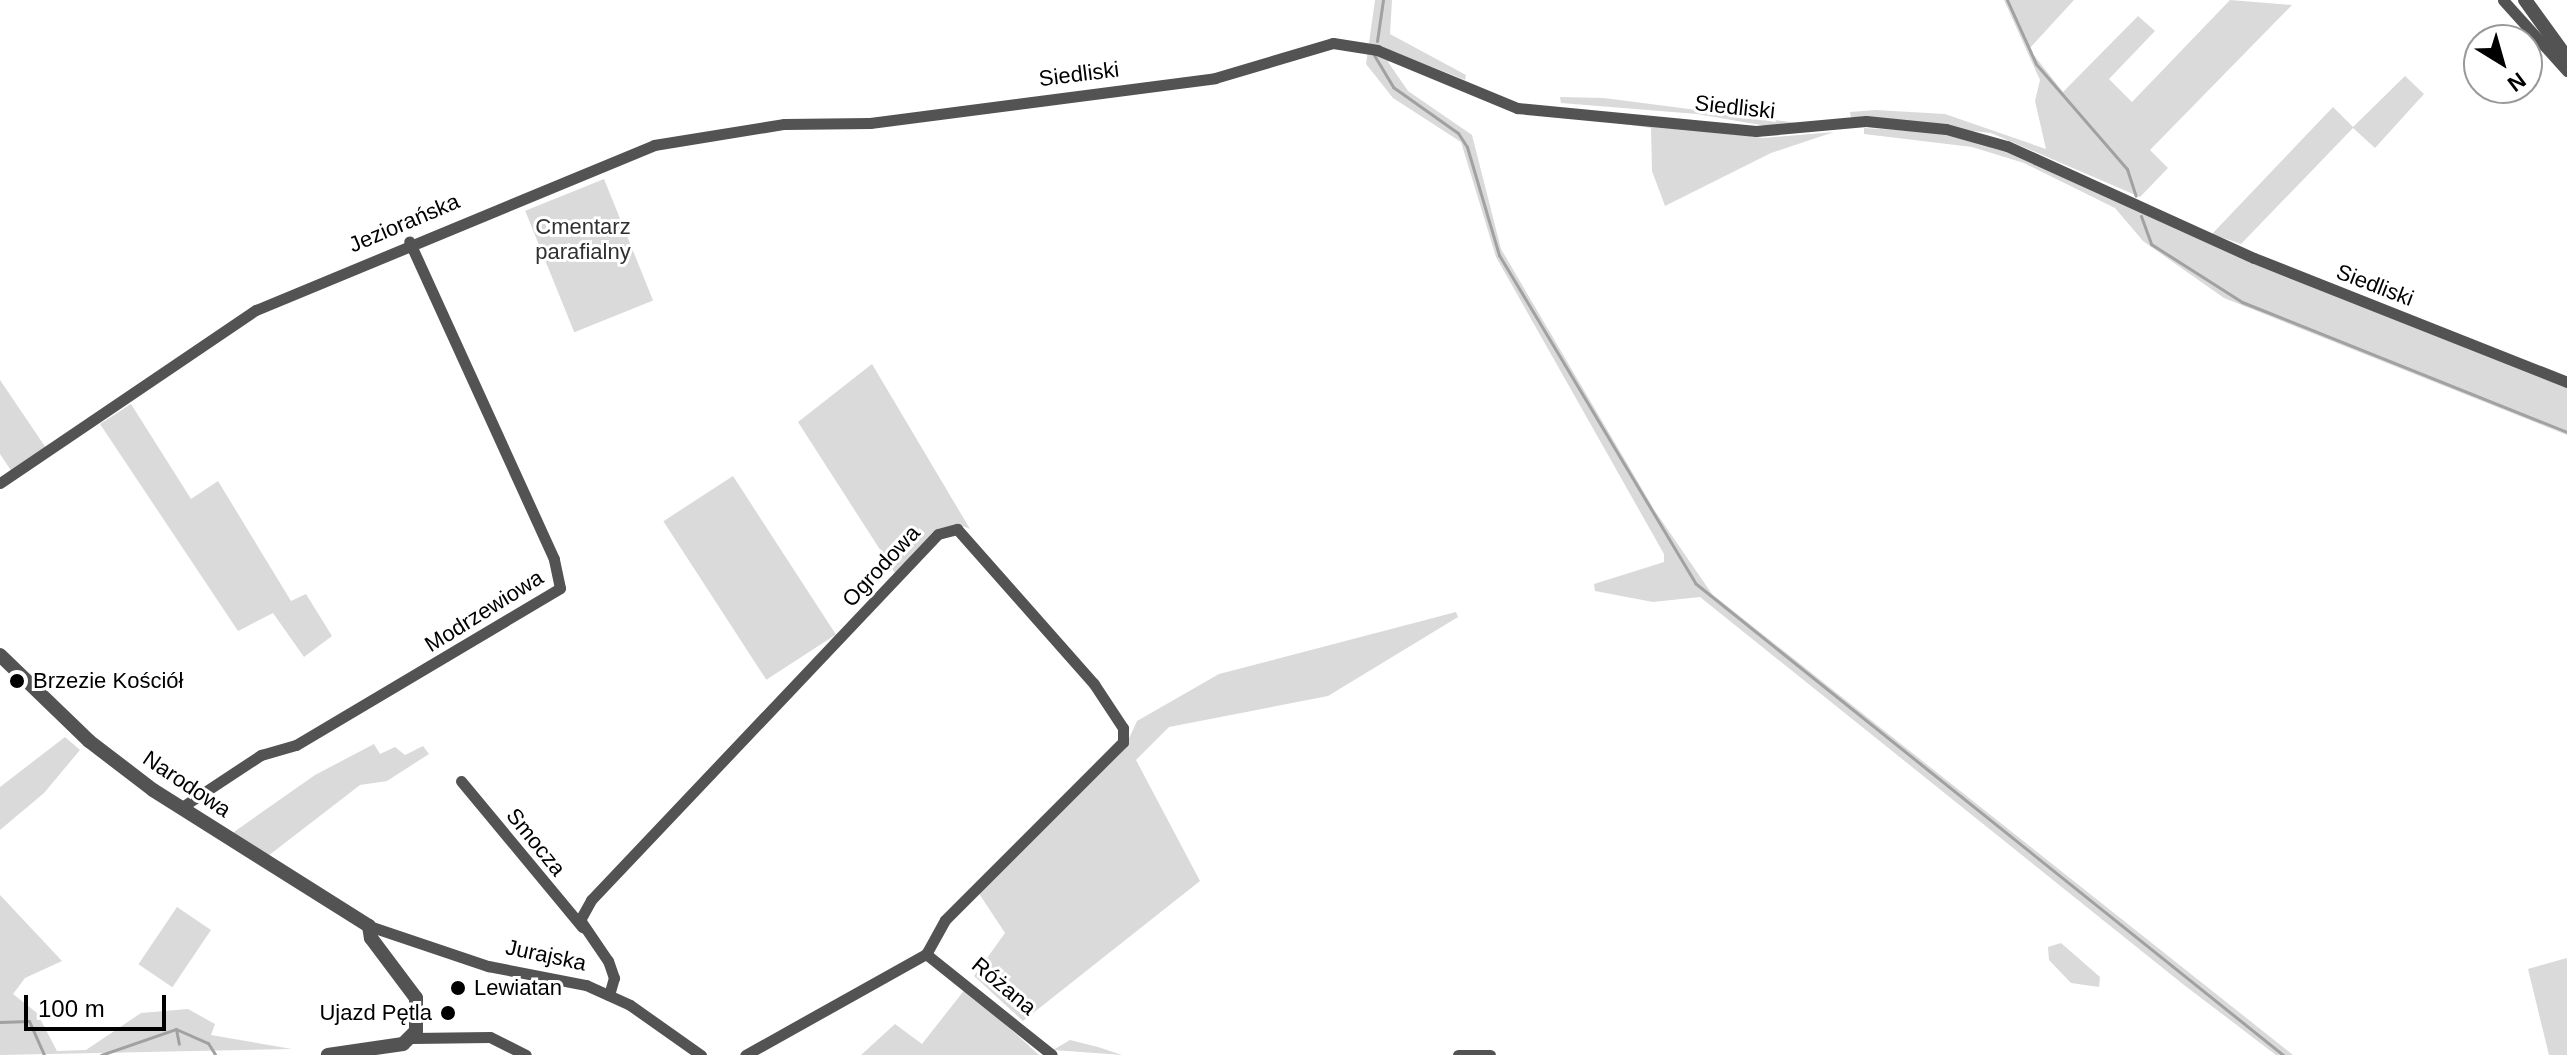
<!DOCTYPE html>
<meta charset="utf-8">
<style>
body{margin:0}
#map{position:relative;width:2567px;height:1055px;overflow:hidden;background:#fff;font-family:Helvetica,sans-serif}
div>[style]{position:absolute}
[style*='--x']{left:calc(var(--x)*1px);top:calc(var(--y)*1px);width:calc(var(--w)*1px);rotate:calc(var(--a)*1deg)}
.green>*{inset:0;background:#dadada;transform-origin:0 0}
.stream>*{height:3px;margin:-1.5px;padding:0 1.5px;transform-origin:1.5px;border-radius:1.5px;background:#a1a1a1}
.minor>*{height:11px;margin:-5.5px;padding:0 5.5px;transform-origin:5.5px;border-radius:5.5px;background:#535353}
.tertiary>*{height:14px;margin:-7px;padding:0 7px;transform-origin:7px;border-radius:7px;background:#535353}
.dots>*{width:22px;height:22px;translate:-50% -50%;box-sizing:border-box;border:4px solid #fff;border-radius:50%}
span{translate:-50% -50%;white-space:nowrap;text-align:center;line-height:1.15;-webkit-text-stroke:6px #fff;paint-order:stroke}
.street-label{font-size:22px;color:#000}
.park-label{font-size:22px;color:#313131}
.poi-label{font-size:22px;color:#000}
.left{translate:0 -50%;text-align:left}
.right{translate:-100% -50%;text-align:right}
.north{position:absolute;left:2463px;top:24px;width:80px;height:80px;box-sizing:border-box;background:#fff;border:2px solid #999;border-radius:50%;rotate:143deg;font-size:22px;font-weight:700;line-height:32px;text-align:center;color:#000}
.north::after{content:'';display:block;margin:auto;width:28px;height:36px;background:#000;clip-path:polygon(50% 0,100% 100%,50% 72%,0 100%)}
.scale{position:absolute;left:24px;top:995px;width:142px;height:36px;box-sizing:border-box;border:4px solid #000;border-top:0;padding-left:10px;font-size:24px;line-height:28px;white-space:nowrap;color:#000;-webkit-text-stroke:6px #fff;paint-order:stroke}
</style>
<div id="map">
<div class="green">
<i style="clip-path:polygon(1375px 0,1392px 0,1390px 34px,1466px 75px,1465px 80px,1395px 52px,1388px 62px,1408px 91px,1472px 135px,1501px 249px,1655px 511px,1712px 594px,2293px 1055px,2276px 1055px,2184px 985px,1700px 597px,1653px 602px,1595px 591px,1594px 584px,1664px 562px,1664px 554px,1496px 257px,1461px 142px,1393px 98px,1366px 64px)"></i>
<i style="clip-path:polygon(2004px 0,2074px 0,2029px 49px,2063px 92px,2138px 16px,2155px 31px,2109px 79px,2132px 102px,2230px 0,2292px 5px,2150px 150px,2168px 168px,2140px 197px,1991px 133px,1851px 118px,1850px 112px,1876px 110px,1945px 114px,2046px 149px,2035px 101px,2040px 80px)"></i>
<i style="clip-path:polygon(2405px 76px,2424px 94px,2375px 148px,2353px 128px,2241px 244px,2212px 234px,2333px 107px,2353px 127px)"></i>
<i style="clip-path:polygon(1560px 97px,1604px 98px,1805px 124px,1778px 128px,1697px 114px,1561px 103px)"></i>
<i style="clip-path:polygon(1610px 116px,1763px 138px,1834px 132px,1771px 153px,1665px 206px,1652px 171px,1651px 128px,1609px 122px)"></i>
<i style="clip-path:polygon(1864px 128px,1931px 132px,2005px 148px,2246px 259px,2567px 387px,2567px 435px,2224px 298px,2143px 241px,2115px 208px,2024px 163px,1972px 147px,1864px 134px)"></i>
<i style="left:604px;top:179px;width:131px;height:85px;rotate:68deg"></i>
<i style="clip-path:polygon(872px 364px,970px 529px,958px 524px,895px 573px,798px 422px)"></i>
<i style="clip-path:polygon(0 380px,46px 448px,12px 472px,0 454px)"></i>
<i style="clip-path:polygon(131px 404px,191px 499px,218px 481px,291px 601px,306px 594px,332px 636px,304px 657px,273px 613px,238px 631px,100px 424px)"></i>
<i style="left:733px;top:476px;width:189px;height:83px;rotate:57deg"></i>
<i style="clip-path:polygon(1456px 612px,1458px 617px,1328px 696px,1169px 727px,1136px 760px,1200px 881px,1023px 1021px,974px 976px,1005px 933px,978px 892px,1125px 747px,1137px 721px,1219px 674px)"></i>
<i style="clip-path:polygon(65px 737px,80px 750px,44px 793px,0 830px,0 787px)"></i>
<i style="clip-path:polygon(374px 744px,380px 754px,395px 747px,405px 755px,423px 746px,429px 754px,387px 781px,360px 785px,268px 856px,231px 834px,315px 775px)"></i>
<i style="clip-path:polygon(0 895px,62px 961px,25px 978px,13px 994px,37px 1013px,57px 1051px,86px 1050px,141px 1013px,188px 1009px,215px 1024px,211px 1035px,292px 1049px,0 1055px)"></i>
<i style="left:177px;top:907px;width:41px;height:69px;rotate:34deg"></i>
<i style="clip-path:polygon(2061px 943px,2100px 977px,2099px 987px,2071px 983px,2049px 960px,2048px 947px)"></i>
<i style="clip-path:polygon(2567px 958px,2567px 1055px,2549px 1055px,2528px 969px)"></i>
<i style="clip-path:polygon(966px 988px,1039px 1055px,861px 1055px,895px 1024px,922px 1044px)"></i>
<i style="clip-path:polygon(1070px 1040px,1098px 1047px,1122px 1055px,1053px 1050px)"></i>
</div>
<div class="stream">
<i style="--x:2007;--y:0;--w:70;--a:65.6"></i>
<i style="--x:2036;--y:64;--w:139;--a:49.1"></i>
<i style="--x:2127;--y:169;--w:28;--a:72"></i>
<i style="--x:1377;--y:41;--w:41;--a:-81.7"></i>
<i style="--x:1374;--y:55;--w:37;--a:59"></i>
<i style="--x:1393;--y:87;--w:80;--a:35.3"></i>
<i style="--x:1458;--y:133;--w:17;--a:57"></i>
<i style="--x:1467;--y:147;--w:113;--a:73.5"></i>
<i style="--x:1499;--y:255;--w:382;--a:59.1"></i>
<i style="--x:1695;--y:583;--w:754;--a:38.75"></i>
<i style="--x:2141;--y:216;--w:30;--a:70"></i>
<i style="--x:2151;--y:244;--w:108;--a:32.5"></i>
<i style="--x:2242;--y:302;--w:350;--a:21.8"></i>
<i style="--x:0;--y:1022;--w:29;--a:-2"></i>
<i style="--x:29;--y:1021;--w:37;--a:66"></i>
<i style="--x:176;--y:1029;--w:15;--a:79"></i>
<i style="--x:101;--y:1055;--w:79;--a:-19.1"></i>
<i style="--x:176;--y:1029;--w:35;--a:24"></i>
<i style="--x:208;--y:1043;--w:13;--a:58"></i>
</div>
<div class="minor">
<i style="--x:2503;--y:0;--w:96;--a:48"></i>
<i style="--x:0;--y:483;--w:309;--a:-34.1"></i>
<i style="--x:256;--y:310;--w:431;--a:-22.5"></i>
<i style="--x:654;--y:145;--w:132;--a:-9.2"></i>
<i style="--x:784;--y:124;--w:86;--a:-0.7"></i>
<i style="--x:870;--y:123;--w:348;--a:-7.4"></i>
<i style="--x:1215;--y:78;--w:123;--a:-16.5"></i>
<i style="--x:1333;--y:43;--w:45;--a:9"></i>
<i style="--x:1377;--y:50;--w:152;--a:22.5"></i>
<i style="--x:1517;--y:108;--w:240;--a:5.5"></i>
<i style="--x:1756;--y:131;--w:110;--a:-5.2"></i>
<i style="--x:1866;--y:121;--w:80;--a:5.7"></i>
<i style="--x:1946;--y:129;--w:63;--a:15.6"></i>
<i style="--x:2007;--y:146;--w:271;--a:24.4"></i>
<i style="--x:2254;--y:258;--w:337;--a:21.6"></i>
<i style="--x:461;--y:781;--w:190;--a:50.3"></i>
<i style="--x:182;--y:807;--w:95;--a:-33.4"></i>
<i style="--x:261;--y:755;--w:36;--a:-16"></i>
<i style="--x:296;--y:745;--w:307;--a:-30.7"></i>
<i style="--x:560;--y:588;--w:30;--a:-102"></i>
<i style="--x:554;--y:559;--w:349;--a:-114.5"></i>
<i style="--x:369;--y:926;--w:126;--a:18.6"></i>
<i style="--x:488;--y:966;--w:100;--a:11"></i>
<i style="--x:586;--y:985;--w:48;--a:24.4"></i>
<i style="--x:630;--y:1005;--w:87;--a:35.2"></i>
<i style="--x:926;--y:954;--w:161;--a:38.7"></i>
<i style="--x:609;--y:995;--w:18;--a:-74"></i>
<i style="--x:614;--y:978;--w:18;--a:-109"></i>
<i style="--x:608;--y:961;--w:50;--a:-124.3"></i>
<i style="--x:580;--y:920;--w:23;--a:-61"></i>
<i style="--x:591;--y:900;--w:504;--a:-46.53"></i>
<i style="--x:938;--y:534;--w:20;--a:-15"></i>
<i style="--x:957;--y:529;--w:207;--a:48.5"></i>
<i style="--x:1094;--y:684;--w:53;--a:56.6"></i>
<i style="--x:1123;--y:728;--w:14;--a:90"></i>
<i style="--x:1123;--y:742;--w:252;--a:135"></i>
<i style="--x:945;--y:920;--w:39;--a:119"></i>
<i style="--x:926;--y:954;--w:207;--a:150.8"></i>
<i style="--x:412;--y:1038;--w:78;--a:-0.7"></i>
<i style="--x:490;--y:1037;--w:40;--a:26.6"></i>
<i style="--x:1458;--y:1055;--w:32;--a:0"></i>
</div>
<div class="tertiary">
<i style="--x:2525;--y:0;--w:72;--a:54.1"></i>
<i style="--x:0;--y:655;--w:124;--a:44"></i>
<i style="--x:89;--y:741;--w:81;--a:37.4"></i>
<i style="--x:153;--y:790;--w:255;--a:32.2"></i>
<i style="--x:369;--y:926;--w:12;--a:81"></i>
<i style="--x:371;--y:938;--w:75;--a:53.1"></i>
<i style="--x:416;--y:998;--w:33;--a:90"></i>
<i style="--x:416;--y:1031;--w:18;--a:135"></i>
<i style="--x:403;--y:1044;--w:76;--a:171.7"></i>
</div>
<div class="dots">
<i style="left:17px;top:681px;background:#000"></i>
<i style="left:458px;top:988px;background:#000"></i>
<i style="left:448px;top:1013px;background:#000"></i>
</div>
<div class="street-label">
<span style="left:1079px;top:74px;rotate:-7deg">Siedliski</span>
<span style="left:1735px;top:107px;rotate:6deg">Siedliski</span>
<span style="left:404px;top:223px;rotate:-23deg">Jeziorańska</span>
<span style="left:2375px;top:285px;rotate:21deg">Siedliski</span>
<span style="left:881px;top:566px;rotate:-47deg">Ogrodowa</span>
<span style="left:484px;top:611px;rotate:-32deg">Modrzewiowa</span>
<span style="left:187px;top:784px;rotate:34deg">Narodowa</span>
<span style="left:536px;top:842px;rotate:51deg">Smocza</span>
<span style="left:546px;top:955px;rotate:12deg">Jurajska</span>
<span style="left:1004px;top:986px;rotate:40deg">Różana</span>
</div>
<div class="park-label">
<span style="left:583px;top:239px">Cmentarz<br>parafialny</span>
</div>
<div class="poi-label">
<span class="left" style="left:33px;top:681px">Brzezie Kościół</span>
<span class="left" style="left:474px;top:988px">Lewiatan</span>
<span class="right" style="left:432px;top:1013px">Ujazd Pętla</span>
</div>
<div class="north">N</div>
<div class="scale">100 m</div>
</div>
